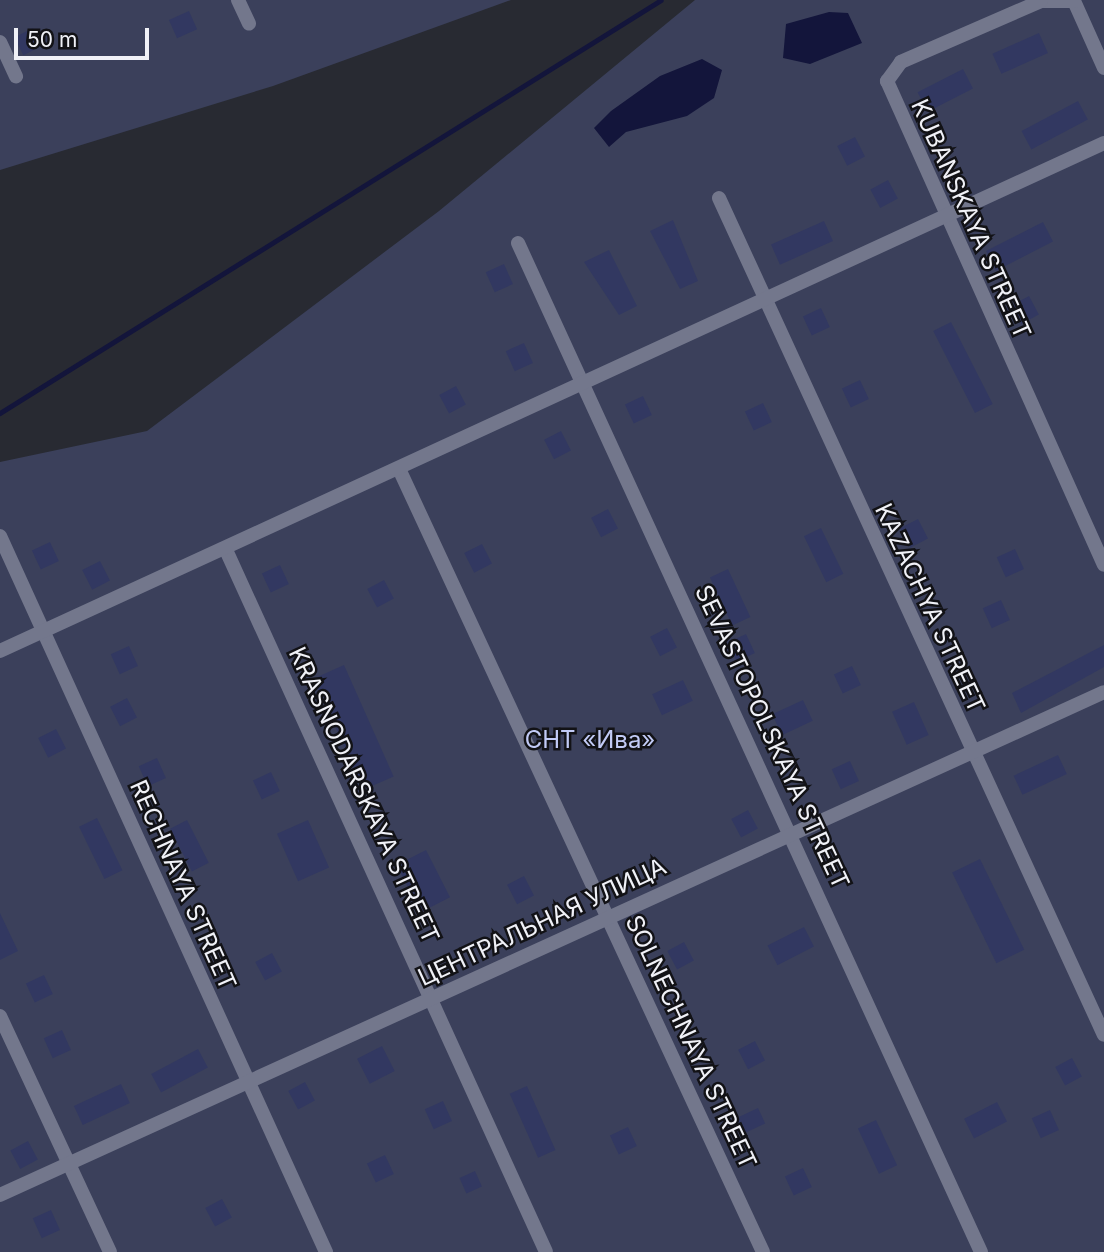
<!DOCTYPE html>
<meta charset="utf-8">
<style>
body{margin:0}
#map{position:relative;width:1104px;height:1252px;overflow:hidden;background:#282a32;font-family:Inter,sans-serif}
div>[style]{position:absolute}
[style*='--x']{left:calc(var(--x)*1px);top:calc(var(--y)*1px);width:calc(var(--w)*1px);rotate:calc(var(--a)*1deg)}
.green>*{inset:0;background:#3b405b}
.water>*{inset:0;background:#13153b}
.stream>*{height:5px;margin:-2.5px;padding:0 2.5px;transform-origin:2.5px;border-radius:2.5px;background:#13153b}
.building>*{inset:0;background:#323861;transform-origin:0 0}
.street>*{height:14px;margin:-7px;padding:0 7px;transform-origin:7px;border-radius:7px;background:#73778c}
span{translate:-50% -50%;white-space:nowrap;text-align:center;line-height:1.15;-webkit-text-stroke:5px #121216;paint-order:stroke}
.street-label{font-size:24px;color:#f0f1f7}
.park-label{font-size:24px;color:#c2cbf6}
.scale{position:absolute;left:14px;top:28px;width:135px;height:32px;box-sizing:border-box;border:4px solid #f0f1f7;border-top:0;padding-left:9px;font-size:21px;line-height:24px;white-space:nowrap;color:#f0f1f7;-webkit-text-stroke:5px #121216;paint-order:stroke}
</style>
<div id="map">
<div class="green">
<i style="clip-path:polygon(0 0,511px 0,273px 86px,0 170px)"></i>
<i style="clip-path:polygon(695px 0,1104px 0,1104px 1252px,0 1252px,0 462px,147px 431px,439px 211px)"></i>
</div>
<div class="water">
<i style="clip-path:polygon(829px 12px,848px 13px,862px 43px,810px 64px,783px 58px,786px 24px)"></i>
<i style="clip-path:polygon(702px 59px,722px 70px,714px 98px,687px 116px,626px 132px,609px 147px,594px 128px,611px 111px,660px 76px)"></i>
</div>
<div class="stream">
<i style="--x:0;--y:413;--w:779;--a:-32"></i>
</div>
<div class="building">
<i style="left:189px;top:11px;width:20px;height:22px;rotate:66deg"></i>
<i style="left:33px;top:28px;width:20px;height:21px;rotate:63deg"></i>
<i style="left:1039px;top:33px;width:22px;height:51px;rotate:66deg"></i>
<i style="left:963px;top:69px;width:22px;height:51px;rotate:63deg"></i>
<i style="left:1078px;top:101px;width:21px;height:64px;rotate:62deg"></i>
<i style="left:855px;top:137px;width:22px;height:20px;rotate:63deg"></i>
<i style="left:888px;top:180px;width:21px;height:20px;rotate:62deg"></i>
<i style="clip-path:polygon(673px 220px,698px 281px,680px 289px,650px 231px)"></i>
<i style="left:824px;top:221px;width:22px;height:58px;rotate:66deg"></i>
<i style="left:1043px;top:222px;width:22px;height:64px;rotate:63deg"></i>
<i style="clip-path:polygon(609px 250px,637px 306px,619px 315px,584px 262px)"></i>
<i style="left:504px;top:264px;width:22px;height:20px;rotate:66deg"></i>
<i style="left:1029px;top:296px;width:21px;height:20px;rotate:62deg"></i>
<i style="left:821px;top:308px;width:21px;height:20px;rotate:65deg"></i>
<i style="left:951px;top:322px;width:92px;height:20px;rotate:63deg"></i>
<i style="left:524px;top:343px;width:22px;height:20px;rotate:66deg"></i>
<i style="left:860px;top:380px;width:21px;height:20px;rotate:65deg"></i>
<i style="left:456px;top:386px;width:21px;height:19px;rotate:62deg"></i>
<i style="left:643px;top:396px;width:21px;height:20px;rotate:65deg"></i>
<i style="left:763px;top:403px;width:21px;height:20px;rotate:65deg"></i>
<i style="left:561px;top:431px;width:22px;height:19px;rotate:63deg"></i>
<i style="left:608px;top:509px;width:22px;height:19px;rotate:63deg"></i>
<i style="left:918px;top:519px;width:22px;height:20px;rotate:63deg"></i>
<i style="left:821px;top:528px;width:51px;height:19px;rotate:64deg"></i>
<i style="left:50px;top:542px;width:21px;height:20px;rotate:65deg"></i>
<i style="left:482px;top:544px;width:22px;height:20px;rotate:63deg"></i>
<i style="left:1015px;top:549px;width:22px;height:20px;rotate:66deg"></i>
<i style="left:100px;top:561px;width:22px;height:20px;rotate:63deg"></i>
<i style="left:280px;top:565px;width:21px;height:20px;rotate:65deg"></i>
<i style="left:728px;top:569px;width:53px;height:20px;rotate:65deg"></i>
<i style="left:384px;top:580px;width:21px;height:19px;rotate:62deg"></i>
<i style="left:1001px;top:600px;width:22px;height:20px;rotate:66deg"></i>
<i style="left:667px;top:628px;width:22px;height:19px;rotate:63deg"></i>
<i style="left:746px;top:634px;width:21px;height:20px;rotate:65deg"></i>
<i style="clip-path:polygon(1104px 645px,1104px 667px,1021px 713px,1012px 693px)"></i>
<i style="left:129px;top:646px;width:22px;height:20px;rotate:66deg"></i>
<i style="left:344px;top:665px;width:122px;height:33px;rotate:66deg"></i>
<i style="left:852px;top:666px;width:21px;height:20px;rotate:65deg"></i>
<i style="left:683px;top:680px;width:23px;height:34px;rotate:65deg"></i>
<i style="left:127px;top:698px;width:22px;height:19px;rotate:63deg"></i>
<i style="left:803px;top:700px;width:23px;height:34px;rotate:65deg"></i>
<i style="left:914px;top:702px;width:36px;height:24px;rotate:66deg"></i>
<i style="left:56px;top:729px;width:22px;height:20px;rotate:63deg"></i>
<i style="left:1058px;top:755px;width:21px;height:49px;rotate:65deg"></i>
<i style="left:157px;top:758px;width:22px;height:20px;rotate:66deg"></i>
<i style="left:850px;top:761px;width:22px;height:20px;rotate:66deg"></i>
<i style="left:271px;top:772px;width:21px;height:20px;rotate:65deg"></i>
<i style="left:748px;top:810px;width:21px;height:19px;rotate:62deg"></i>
<i style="left:97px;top:818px;width:58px;height:20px;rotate:64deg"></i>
<i style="left:187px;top:820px;width:48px;height:19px;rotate:63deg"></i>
<i style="left:308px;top:820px;width:52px;height:34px;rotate:66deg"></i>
<i style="left:426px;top:850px;width:53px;height:33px;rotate:63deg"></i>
<i style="left:980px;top:859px;width:101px;height:31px;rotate:64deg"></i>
<i style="left:524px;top:876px;width:22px;height:19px;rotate:63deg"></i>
<i style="clip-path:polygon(0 913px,18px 951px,0 960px)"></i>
<i style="left:804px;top:927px;width:22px;height:41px;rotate:63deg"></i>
<i style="left:684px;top:942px;width:21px;height:19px;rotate:62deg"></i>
<i style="left:272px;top:953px;width:21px;height:19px;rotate:62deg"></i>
<i style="left:44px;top:975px;width:21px;height:20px;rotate:65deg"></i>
<i style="left:62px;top:1030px;width:22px;height:20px;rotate:66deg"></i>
<i style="left:755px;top:1041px;width:22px;height:19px;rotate:63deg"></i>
<i style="left:382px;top:1046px;width:28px;height:28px;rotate:63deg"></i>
<i style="left:198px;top:1049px;width:21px;height:53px;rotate:62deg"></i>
<i style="left:1072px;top:1058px;width:21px;height:19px;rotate:62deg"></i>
<i style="left:305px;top:1082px;width:21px;height:19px;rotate:62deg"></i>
<i style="left:121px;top:1084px;width:21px;height:52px;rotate:65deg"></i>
<i style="left:527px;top:1086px;width:70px;height:19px;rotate:66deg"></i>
<i style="left:443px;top:1101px;width:22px;height:20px;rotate:66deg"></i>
<i style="left:997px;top:1102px;width:22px;height:37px;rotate:63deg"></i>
<i style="left:758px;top:1108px;width:17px;height:26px;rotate:65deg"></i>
<i style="left:1050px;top:1110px;width:22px;height:20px;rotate:66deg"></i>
<i style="left:876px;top:1120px;width:50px;height:20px;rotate:65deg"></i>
<i style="left:628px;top:1127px;width:21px;height:20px;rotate:65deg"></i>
<i style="left:28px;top:1141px;width:21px;height:20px;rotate:62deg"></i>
<i style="left:385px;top:1155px;width:21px;height:20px;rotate:65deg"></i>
<i style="left:803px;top:1168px;width:21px;height:20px;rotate:65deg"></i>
<i style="left:475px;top:1171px;width:17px;height:17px;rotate:66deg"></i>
<i style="left:222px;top:1199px;width:21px;height:19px;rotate:62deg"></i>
<i style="left:51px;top:1210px;width:22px;height:20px;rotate:66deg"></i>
</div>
<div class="street">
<i style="--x:238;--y:0;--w:26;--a:65"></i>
<i style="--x:0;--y:42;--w:38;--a:65"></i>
<i style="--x:1104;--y:68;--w:73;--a:-114.1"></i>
<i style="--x:1074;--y:1;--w:33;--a:180"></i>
<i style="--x:1041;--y:1;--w:153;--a:156.5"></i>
<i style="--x:901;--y:62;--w:24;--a:126"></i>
<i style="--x:887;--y:81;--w:530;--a:65.85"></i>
<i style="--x:719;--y:198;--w:921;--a:65.3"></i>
<i style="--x:518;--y:243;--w:1110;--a:65.35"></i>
<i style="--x:400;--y:471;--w:861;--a:65.07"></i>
<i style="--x:0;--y:536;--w:787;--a:65.52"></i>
<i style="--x:226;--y:550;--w:771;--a:65.49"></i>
<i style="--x:0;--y:651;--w:1215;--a:-24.71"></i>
<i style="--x:0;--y:1016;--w:260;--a:65"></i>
<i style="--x:0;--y:1195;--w:1213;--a:-24.49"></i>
</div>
<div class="street-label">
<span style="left:971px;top:219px;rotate:66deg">KUBANSKAYA STREET</span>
<span style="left:930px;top:608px;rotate:65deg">KAZACHYA STREET</span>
<span style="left:772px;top:737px;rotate:65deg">SEVASTOPOLSKAYA STREET</span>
<span style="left:364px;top:795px;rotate:65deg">KRASNODARSKAYA STREET</span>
<span style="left:183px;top:885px;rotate:66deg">RECHNAYA STREET</span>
<span style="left:542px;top:922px;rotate:-25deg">ЦЕНТРАЛЬНАЯ УЛИЦА</span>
<span style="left:691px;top:1042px;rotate:65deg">SOLNECHNAYA STREET</span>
</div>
<div class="park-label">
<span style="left:590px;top:740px">СНТ «Ива»</span>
</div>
<div class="scale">50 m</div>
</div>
